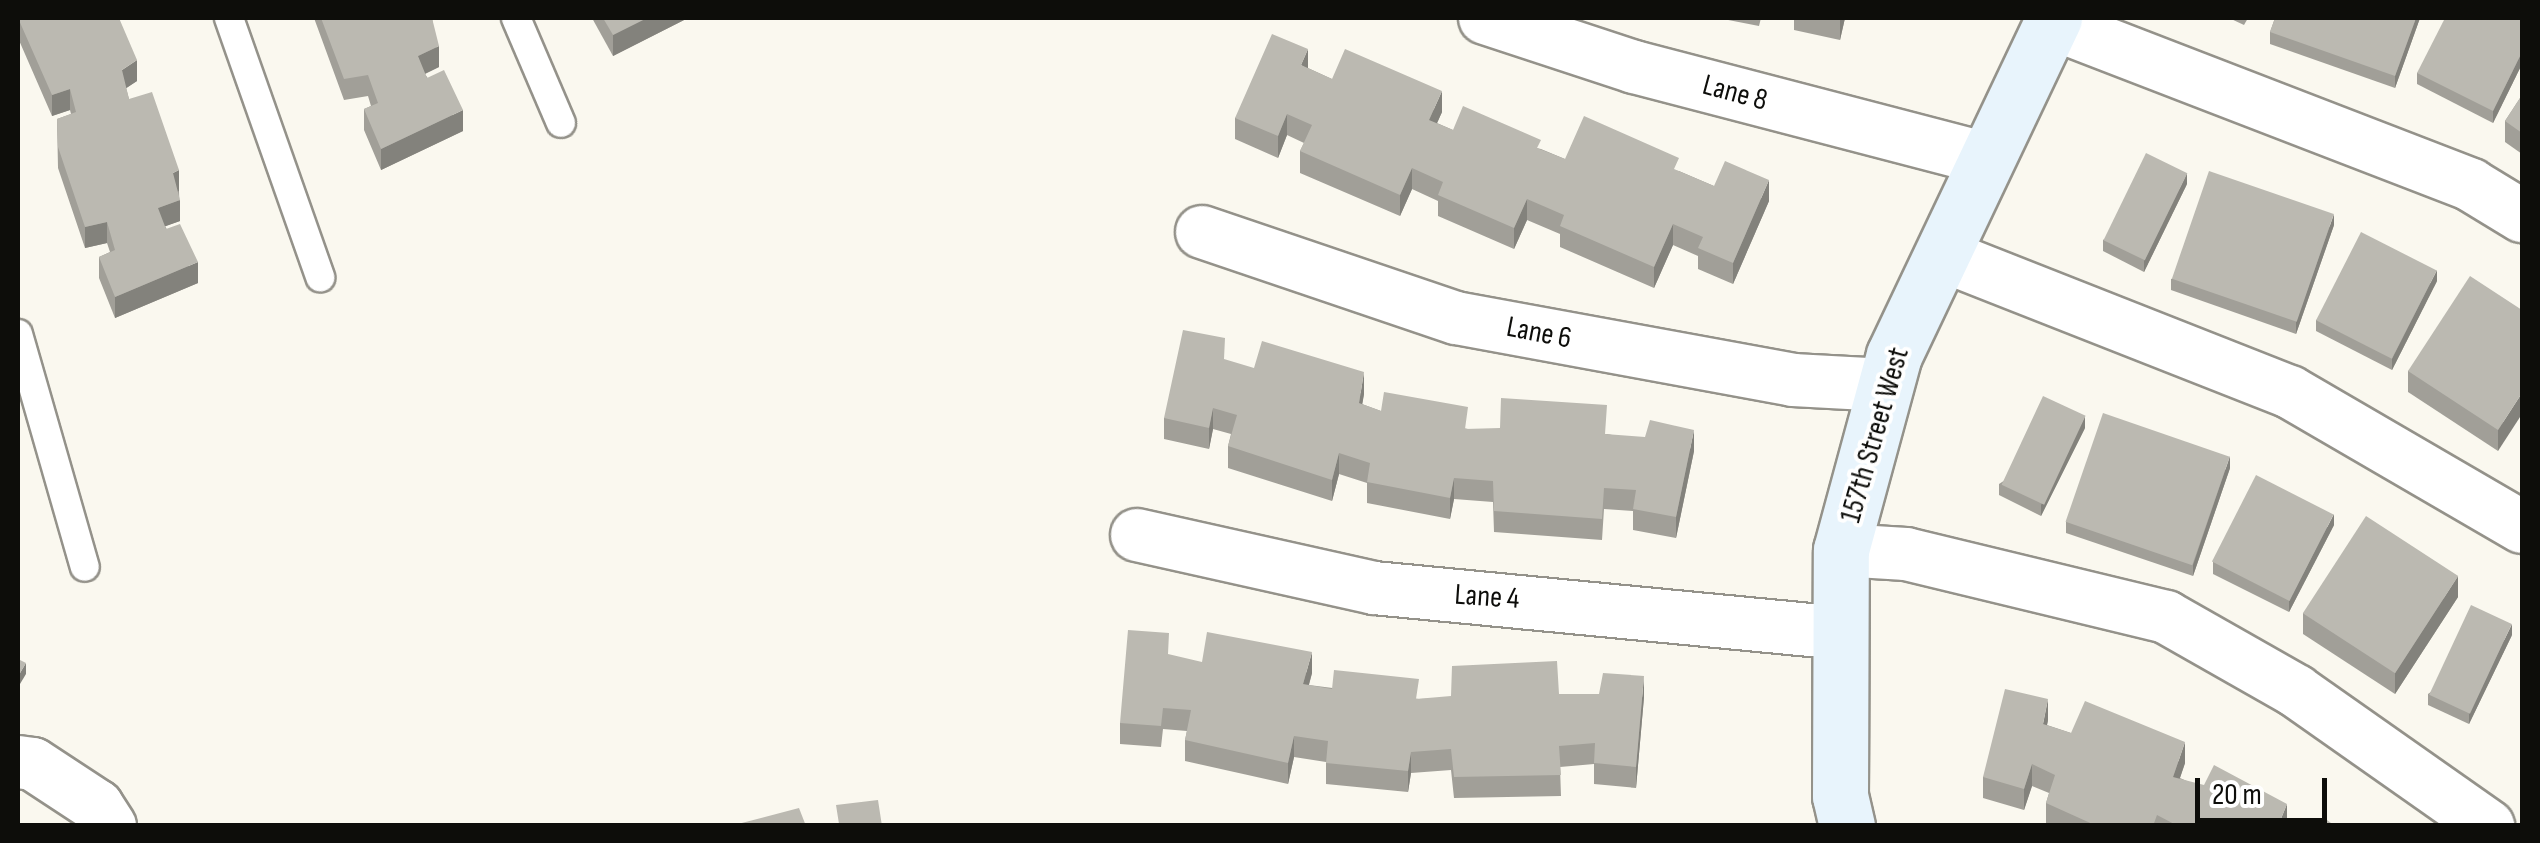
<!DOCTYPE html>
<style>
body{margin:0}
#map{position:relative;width:2540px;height:843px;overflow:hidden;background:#faf8ef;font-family:"Sofia Sans Condensed",sans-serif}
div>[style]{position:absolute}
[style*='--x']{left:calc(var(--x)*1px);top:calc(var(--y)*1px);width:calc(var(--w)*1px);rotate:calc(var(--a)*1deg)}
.roads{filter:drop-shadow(2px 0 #94928a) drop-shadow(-2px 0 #94928a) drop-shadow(0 2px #94928a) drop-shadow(0 -2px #94928a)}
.lane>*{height:28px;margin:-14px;padding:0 14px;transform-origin:14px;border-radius:14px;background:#fff}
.street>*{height:52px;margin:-26px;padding:0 26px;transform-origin:26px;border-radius:26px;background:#fff}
.secondary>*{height:55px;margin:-27.5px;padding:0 27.5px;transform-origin:27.5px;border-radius:27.5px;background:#e8f4fc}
.wall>*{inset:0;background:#a19f98}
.shaded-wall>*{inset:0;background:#83827c}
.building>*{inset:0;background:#bbb9b1;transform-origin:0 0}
span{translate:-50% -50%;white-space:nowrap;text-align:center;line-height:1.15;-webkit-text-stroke:8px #fff;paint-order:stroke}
.street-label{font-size:30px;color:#0d0d0a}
.frame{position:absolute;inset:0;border:20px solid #0d0d0a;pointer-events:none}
.scale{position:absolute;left:2195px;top:778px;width:132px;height:45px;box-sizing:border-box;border:5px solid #0d0d0a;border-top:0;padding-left:12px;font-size:30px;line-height:35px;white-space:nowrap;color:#0d0d0a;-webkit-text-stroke:8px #fff;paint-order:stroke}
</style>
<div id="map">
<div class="roads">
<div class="lane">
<i style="--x:229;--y:18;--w:275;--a:70.6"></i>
<i style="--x:516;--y:18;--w:114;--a:66.8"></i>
<i style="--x:18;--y:334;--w:242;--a:74"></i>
</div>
<div class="street">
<i style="--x:1485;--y:18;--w:157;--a:18.2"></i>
<i style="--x:1634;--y:67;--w:365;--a:14.6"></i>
<i style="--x:2052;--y:23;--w:449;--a:21.1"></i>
<i style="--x:2471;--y:185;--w:60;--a:31.3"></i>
<i style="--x:1202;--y:232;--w:268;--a:18.7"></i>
<i style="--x:1456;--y:318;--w:343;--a:10.4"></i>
<i style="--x:1793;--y:380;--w:93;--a:3.1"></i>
<i style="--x:1942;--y:255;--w:374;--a:21.5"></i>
<i style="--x:2290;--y:392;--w:268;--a:30.2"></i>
<i style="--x:1137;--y:535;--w:243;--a:12.6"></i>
<i style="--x:1374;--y:588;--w:469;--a:5.5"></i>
<i style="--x:1841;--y:550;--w:65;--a:3.5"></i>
<i style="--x:1906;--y:554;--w:268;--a:13.6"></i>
<i style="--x:2166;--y:617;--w:150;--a:29.6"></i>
<i style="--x:2296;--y:691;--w:235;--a:35.1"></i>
<i style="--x:18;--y:762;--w:15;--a:8"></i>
<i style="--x:33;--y:764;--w:77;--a:33.3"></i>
<i style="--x:97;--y:806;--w:24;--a:57"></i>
</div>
<div class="secondary">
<i style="--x:1847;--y:826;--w:31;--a:-103"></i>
<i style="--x:1840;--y:796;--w:246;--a:-89.8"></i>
<i style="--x:1841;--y:550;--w:202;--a:-74.8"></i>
<i style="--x:1894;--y:355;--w:373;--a:-64.6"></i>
</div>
</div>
<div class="wall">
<i style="clip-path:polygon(18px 18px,137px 81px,126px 88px,129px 99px,179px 191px,180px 221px,165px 226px,198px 283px,115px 318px,99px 278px,99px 257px,110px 252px,107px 243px,85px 248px,58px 168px,57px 119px,71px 114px,70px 110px,52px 116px,18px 38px)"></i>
<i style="clip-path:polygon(314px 18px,432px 18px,439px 67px,425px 74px,463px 131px,381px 170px,364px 130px,364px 109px,371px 106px,368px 96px,344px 100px)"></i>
<i style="clip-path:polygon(592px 18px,688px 18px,613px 56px)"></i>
<i style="clip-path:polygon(1718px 18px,1761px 18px,1759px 26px)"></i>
<i style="clip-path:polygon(1794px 18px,1845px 18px,1840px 40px,1794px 30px)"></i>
<i style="clip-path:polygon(2229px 18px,2248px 18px,2244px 25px)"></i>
<i style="clip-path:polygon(2275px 18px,2420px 18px,2395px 88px,2270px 44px,2270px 32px)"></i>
<i style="clip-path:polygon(2522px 18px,2522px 64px,2493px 123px,2417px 84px,2417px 73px)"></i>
<i style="clip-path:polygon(1308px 68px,1332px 79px,1442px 112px,1437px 123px,1453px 130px,1541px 149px,1565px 159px,1679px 171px,1714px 186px,1769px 201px,1733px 284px,1698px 269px,1698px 256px,1673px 245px,1654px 288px,1560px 247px,1560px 234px,1527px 220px,1514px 249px,1438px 216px,1438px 201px,1412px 189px,1400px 216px,1300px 173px,1300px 151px,1304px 143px,1287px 135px,1278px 158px,1235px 139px,1235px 118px)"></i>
<i style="clip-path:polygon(2522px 95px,2522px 154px,2505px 142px,2505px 121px)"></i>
<i style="clip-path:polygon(2187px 184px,2144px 272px,2103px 251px,2103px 240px)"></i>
<i style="clip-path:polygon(2334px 225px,2296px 334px,2171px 290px,2171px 279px)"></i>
<i style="clip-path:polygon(2437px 281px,2392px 370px,2316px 331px,2316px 320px)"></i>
<i style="clip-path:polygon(2522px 310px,2498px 451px,2408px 392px,2408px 371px)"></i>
<i style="clip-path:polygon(1254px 368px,1364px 394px,1362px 404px,1381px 411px,1468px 429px,1607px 434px,1694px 451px,1676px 538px,1633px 530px,1633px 511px,1604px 509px,1602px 540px,1494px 532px,1493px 502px,1454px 499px,1450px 519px,1367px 503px,1367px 483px,1339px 474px,1332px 501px,1228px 468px,1228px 446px,1231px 434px,1213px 429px,1209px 449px,1164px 439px,1164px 418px)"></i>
<i style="clip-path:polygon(2085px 428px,2041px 516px,1999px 495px,1999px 484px)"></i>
<i style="clip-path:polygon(2230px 468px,2193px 576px,2066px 533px,2066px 522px)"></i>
<i style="clip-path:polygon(2334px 525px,2289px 612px,2213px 574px,2213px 562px)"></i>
<i style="clip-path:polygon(2458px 597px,2395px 694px,2303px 634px,2303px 613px)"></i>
<i style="clip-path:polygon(2512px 635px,2469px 724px,2428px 705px,2428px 694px)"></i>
<i style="clip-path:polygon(1202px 662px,1312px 673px,1309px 685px,1419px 699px,1559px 694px,1644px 697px,1636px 788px,1594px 784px,1594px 764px,1560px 767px,1561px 796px,1454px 798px,1451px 770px,1411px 773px,1408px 792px,1326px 784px,1326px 762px,1294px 757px,1288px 784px,1185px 761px,1185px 740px,1187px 731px,1163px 729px,1161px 747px,1120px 744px,1120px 723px)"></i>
<i style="clip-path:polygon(2048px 720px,2047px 725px,2071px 733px,2185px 763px,2180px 778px,2287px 825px,2048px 826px,2046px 824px,2046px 803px,2049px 793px,2032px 786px,2024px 810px,1983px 798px,1983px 777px)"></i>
</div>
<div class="shaded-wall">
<i style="clip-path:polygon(647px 18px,688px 18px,613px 56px,613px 35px)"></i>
<i style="clip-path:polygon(1840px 18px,1845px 18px,1840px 40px)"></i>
<i style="clip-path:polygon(2416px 18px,2420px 18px,2395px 88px,2395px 76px)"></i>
<i style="clip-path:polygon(439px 46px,439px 67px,418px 77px,418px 56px)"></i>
<i style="clip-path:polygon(1308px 49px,1308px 70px,1301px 65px)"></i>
<i style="clip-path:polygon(2522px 52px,2522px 64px,2493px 123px,2493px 111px)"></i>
<i style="clip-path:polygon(137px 60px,137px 81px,122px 91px,122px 70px)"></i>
<i style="clip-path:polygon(70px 89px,70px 110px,52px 116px,52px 95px)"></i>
<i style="clip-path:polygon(1442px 91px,1442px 112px,1429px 141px,1429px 120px)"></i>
<i style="clip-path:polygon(463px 110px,463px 131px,381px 170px,381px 149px)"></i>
<i style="clip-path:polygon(1287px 114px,1287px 135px,1278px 158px,1278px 136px)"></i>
<i style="clip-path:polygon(1412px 168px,1412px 189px,1400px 216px,1400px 195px)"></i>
<i style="clip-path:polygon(179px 170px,179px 191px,173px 194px,173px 173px)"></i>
<i style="clip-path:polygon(2187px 173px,2187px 184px,2144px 272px,2144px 261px)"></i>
<i style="clip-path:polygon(1769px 180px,1769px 201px,1733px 284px,1733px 263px)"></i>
<i style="clip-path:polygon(1527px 199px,1527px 220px,1514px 249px,1514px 228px)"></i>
<i style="clip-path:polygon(180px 200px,180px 221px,158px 229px,158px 208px)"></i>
<i style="clip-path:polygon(2334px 214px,2334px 225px,2296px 334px,2296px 322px)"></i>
<i style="clip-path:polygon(107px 222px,107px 243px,85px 248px,85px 227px)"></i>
<i style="clip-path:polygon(1673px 224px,1673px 245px,1654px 288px,1654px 267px)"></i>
<i style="clip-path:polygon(198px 262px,198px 283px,115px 318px,115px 297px)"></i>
<i style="clip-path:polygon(2437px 270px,2437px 281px,2392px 370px,2392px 359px)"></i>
<i style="clip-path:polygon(1364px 372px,1364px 394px,1359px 424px,1359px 403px)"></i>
<i style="clip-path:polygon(2522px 393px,2522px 414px,2498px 451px,2498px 430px)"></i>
<i style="clip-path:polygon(1213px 408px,1213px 429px,1209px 449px,1209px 428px)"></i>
<i style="clip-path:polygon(2085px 416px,2085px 428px,2041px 516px,2041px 505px)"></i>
<i style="clip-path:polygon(1694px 430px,1694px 451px,1676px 538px,1676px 517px)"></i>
<i style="clip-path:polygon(1339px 453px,1339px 474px,1332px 501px,1332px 480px)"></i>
<i style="clip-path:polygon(2230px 456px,2230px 468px,2193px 576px,2193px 565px)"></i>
<i style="clip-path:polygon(1454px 478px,1454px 499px,1450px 519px,1450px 498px)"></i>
<i style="clip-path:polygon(2334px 514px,2334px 525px,2289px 612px,2289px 601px)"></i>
<i style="clip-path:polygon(2458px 576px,2458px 597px,2395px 694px,2395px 673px)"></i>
<i style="clip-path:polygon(2512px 624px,2512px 635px,2469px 724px,2469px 713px)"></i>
<i style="clip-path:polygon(1312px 652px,1312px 673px,1303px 705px,1303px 684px)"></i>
<i style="clip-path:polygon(26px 663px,26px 674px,20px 684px,20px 673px)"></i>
<i style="clip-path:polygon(1644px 676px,1644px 697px,1636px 788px,1636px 767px)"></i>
<i style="clip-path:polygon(2048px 699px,2048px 720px,2043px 745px,2043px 724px)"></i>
<i style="clip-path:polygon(1294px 736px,1294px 757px,1288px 784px,1288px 763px)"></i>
<i style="clip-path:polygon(2185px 742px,2185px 763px,2173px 798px,2173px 777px)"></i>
<i style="clip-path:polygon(1411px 752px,1411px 773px,1408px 792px,1408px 771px)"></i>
<i style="clip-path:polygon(2032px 764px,2032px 786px,2024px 810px,2024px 789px)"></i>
<i style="clip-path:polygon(2287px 804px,2287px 825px,2278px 826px)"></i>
</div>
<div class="building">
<i style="clip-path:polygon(18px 18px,119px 18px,137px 60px,122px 70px,129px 99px,152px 92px,179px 170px,173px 173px,180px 200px,158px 208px,166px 229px,180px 224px,198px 262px,115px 297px,99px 257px,115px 250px,107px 222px,85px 227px,58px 147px,57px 119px,76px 112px,70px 89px,52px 95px)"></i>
<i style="clip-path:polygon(321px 18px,432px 18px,439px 46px,418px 56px,427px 78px,444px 70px,463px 110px,381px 149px,364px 109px,378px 103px,368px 75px,344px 79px)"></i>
<i style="clip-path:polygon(603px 18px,647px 18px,613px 35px)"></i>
<i style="clip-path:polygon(2275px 18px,2416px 18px,2395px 76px,2270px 32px)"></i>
<i style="clip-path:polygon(2445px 18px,2522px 18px,2522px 52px,2493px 111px,2417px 73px)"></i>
<i style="clip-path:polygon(1272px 34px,1308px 49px,1301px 65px,1332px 79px,1345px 49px,1442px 91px,1429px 120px,1453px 130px,1463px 106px,1541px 140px,1537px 148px,1565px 159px,1584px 116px,1679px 158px,1674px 169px,1714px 186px,1725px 161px,1769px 180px,1733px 263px,1698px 248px,1703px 237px,1673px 224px,1654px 267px,1560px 226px,1564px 215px,1527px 199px,1514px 228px,1438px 195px,1443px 182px,1412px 168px,1400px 195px,1300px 151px,1312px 125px,1287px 114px,1278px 136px,1235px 118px)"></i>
<i style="clip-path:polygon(2522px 95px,2522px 133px,2505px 121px)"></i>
<i style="left:2146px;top:153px;width:46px;height:97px;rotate:26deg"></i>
<i style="left:2209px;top:171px;width:132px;height:114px;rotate:19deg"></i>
<i style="left:2361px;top:232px;width:85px;height:99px;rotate:27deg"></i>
<i style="clip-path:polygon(2470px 276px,2522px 310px,2522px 393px,2498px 430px,2408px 371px)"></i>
<i style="clip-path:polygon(1183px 330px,1225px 338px,1224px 359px,1254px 368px,1262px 341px,1364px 372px,1359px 403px,1381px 411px,1384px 392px,1468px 407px,1465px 429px,1500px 428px,1501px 398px,1607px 405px,1605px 434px,1645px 437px,1650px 420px,1694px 430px,1676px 517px,1633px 509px,1636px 490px,1604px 488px,1602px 519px,1494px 511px,1493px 481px,1454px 478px,1450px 498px,1367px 482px,1370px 463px,1339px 453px,1332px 480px,1228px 446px,1237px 415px,1213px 408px,1209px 428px,1164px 418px)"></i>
<i style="left:2043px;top:396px;width:47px;height:98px;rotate:25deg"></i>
<i style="left:2103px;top:413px;width:134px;height:115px;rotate:19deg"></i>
<i style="left:2256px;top:475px;width:87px;height:97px;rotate:27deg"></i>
<i style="left:2366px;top:516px;width:110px;height:116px;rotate:33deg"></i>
<i style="left:2471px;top:605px;width:45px;height:99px;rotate:25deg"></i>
<i style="clip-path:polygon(1128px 630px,1169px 633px,1168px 654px,1202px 662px,1207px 632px,1312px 652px,1303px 684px,1332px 689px,1334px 670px,1419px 679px,1416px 699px,1451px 696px,1452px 666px,1557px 661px,1559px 694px,1599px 694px,1603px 673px,1644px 676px,1636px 767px,1594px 763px,1595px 743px,1559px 746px,1561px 775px,1454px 777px,1451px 749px,1411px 752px,1408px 771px,1326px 763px,1328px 741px,1294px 736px,1288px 763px,1185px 740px,1191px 710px,1163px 708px,1161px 726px,1120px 723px)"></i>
<i style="clip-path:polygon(18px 659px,26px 663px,20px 673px,18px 673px)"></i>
<i style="clip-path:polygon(2005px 689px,2048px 699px,2043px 724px,2071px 733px,2085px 701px,2185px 742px,2173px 777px,2204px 785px,2214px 765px,2287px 804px,2278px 826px,2178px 826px,2157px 815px,2153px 826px,2097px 826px,2046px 803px,2055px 775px,2032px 764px,2024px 789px,1983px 777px)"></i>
<i style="clip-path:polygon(878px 800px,882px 826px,836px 826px,839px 824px,836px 805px)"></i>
<i style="clip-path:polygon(799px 808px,806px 826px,730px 826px)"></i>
<i style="clip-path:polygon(2323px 817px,2335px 826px,2317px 826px)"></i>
</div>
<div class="street-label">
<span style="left:1735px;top:93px;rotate:15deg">Lane 8</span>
<span style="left:1539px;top:333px;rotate:11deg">Lane 6</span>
<span style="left:1875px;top:435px;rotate:-74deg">157th Street West</span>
<span style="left:1487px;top:597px;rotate:4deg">Lane 4</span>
</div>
<div class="frame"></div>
<div class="scale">20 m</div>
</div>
